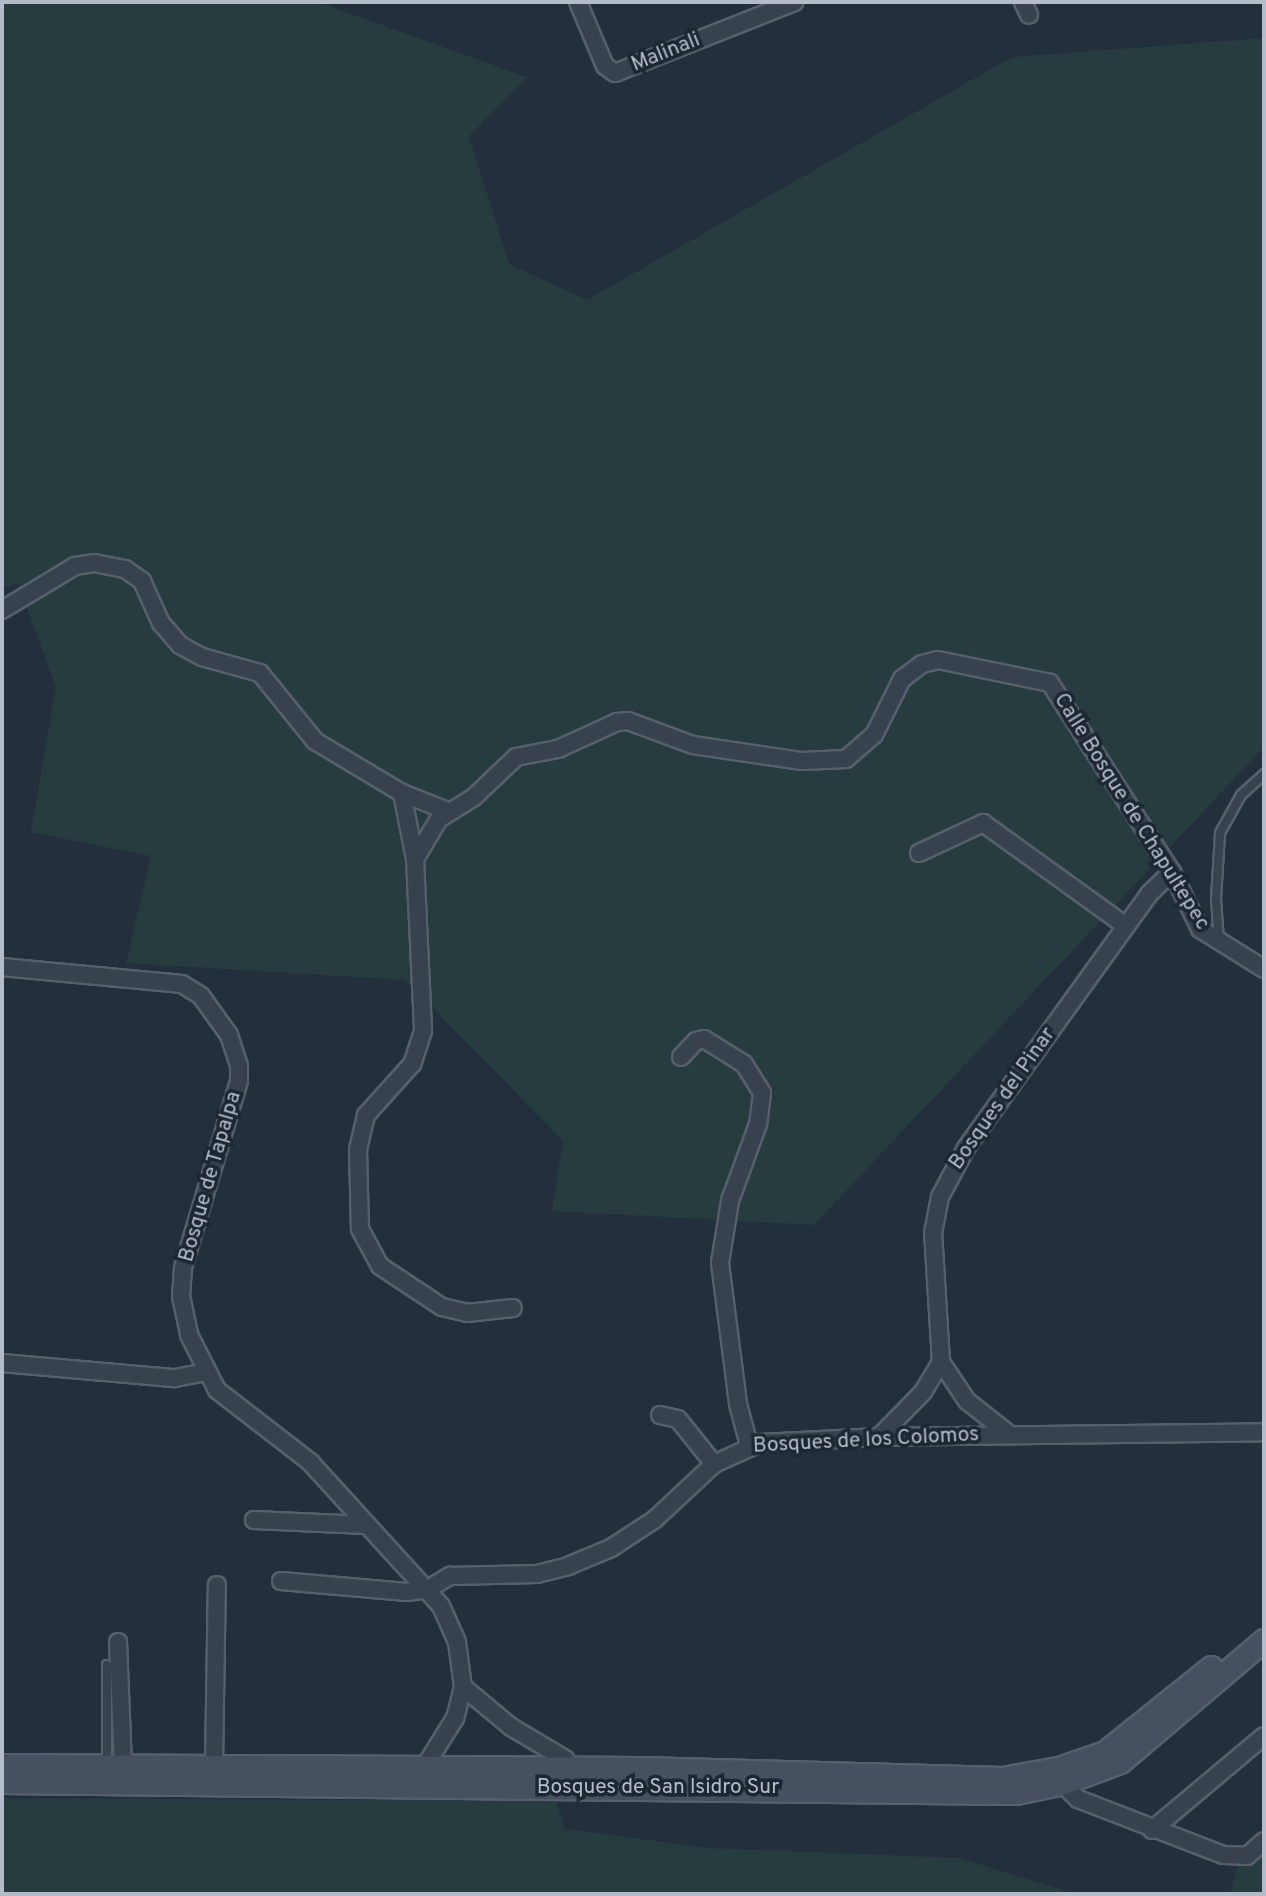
<!DOCTYPE html>
<style>
body{margin:0}
#map{position:relative;width:1266px;height:1896px;overflow:hidden;background:#242f3e;font-family:Overpass,sans-serif}
div>[style]{position:absolute}
[style*='--x']{left:calc(var(--x)*1px);top:calc(var(--y)*1px);width:calc(var(--w)*1px);rotate:calc(var(--a)*1deg)}
.green>*{inset:0;background:#263c3f}
.roads{filter:drop-shadow(2px 0 #565f6c) drop-shadow(-2px 0 #565f6c) drop-shadow(0 2px #565f6c) drop-shadow(0 -2px #565f6c)}
.service>*{height:8px;margin:-4px;padding:0 4px;transform-origin:4px;border-radius:4px;background:#38414e}
.minor>*{height:16px;margin:-8px;padding:0 8px;transform-origin:8px;border-radius:8px;background:#38414e}
.secondary>*{height:21px;margin:-10.5px;padding:0 10.5px;transform-origin:10.5px;border-radius:10.5px;background:#465061}
span{translate:-50% -50%;white-space:nowrap;text-align:center;line-height:1.15;-webkit-text-stroke:7px #1d2633;paint-order:stroke}
.street-label{font-size:21px;color:#b4bcc9}
.frame{position:absolute;inset:0;border:4px solid #b4bcc9;pointer-events:none}
</style>
<div id="map">
<div class="green">
<i style="clip-path:polygon(2px 2px,318px 2px,527px 77px,469px 136px,509px 264px,587px 300px,1012px 57px,1264px 38px,1264px 747px,814px 1225px,552px 1211px,563px 1141px,405px 980px,126px 963px,151px 856px,31px 832px,56px 687px,18px 583px,2px 587px)"></i>
<i style="clip-path:polygon(554px 1794px,565px 1829px,710px 1848px,959px 1858px,1076px 1894px,2px 1894px,2px 1798px,340px 1800px)"></i>
<i style="clip-path:polygon(1264px 1835px,1264px 1894px,1230px 1894px,1241px 1853px)"></i>
</div>
<div class="roads">
<div class="service">
<i style="--x:1219;--y:941;--w:42;--a:-94.1"></i>
<i style="--x:1216;--y:899;--w:66;--a:-86.5"></i>
<i style="--x:1220;--y:833;--w:43;--a:-61.1"></i>
<i style="--x:1241;--y:795;--w:31;--a:-42"></i>
<i style="--x:107;--y:1665;--w:98;--a:90"></i>
</div>
<div class="minor">
<i style="--x:578;--y:2;--w:69;--a:67.1"></i>
<i style="--x:605;--y:66;--w:12;--a:35"></i>
<i style="--x:615;--y:73;--w:193;--a:-21.6"></i>
<i style="--x:1023;--y:2;--w:14;--a:65"></i>
<i style="--x:2;--y:610;--w:85;--a:-31.1"></i>
<i style="--x:75;--y:566;--w:19;--a:-9"></i>
<i style="--x:94;--y:563;--w:32;--a:11"></i>
<i style="--x:125;--y:569;--w:21;--a:35"></i>
<i style="--x:142;--y:581;--w:46;--a:65.7"></i>
<i style="--x:161;--y:623;--w:29;--a:49"></i>
<i style="--x:180;--y:645;--w:25;--a:29"></i>
<i style="--x:202;--y:657;--w:60;--a:15.4"></i>
<i style="--x:260;--y:673;--w:87;--a:51"></i>
<i style="--x:315;--y:741;--w:101;--a:30.9"></i>
<i style="--x:402;--y:793;--w:49;--a:21.4"></i>
<i style="--x:402;--y:793;--w:67;--a:78.9"></i>
<i style="--x:415;--y:859;--w:172;--a:87.3"></i>
<i style="--x:423;--y:1031;--w:35;--a:108"></i>
<i style="--x:412;--y:1064;--w:69;--a:132"></i>
<i style="--x:366;--y:1115;--w:35;--a:103"></i>
<i style="--x:358;--y:1149;--w:80;--a:88.6"></i>
<i style="--x:360;--y:1229;--w:42;--a:61.6"></i>
<i style="--x:380;--y:1266;--w:74;--a:33.5"></i>
<i style="--x:442;--y:1307;--w:26;--a:13"></i>
<i style="--x:467;--y:1313;--w:46;--a:-6.2"></i>
<i style="--x:919;--y:853;--w:71;--a:-25.1"></i>
<i style="--x:983;--y:823;--w:176;--a:35.8"></i>
<i style="--x:415;--y:859;--w:47;--a:-59"></i>
<i style="--x:439;--y:819;--w:41;--a:-32.2"></i>
<i style="--x:474;--y:797;--w:58;--a:-43.6"></i>
<i style="--x:516;--y:757;--w:43;--a:-10.8"></i>
<i style="--x:558;--y:749;--w:65;--a:-24.6"></i>
<i style="--x:617;--y:722;--w:11;--a:-5"></i>
<i style="--x:628;--y:721;--w:69;--a:20.3"></i>
<i style="--x:693;--y:745;--w:110;--a:8.4"></i>
<i style="--x:802;--y:761;--w:44;--a:-2.6"></i>
<i style="--x:846;--y:759;--w:37;--a:-41"></i>
<i style="--x:874;--y:735;--w:63;--a:-63.4"></i>
<i style="--x:902;--y:679;--w:25;--a:-37"></i>
<i style="--x:922;--y:664;--w:16;--a:-14"></i>
<i style="--x:938;--y:660;--w:114;--a:11.6"></i>
<i style="--x:1050;--y:683;--w:225;--a:57.2"></i>
<i style="--x:1172;--y:872;--w:64;--a:63.8"></i>
<i style="--x:1200;--y:929;--w:75;--a:32"></i>
<i style="--x:2;--y:967;--w:181;--a:5.4"></i>
<i style="--x:182;--y:984;--w:22;--a:32"></i>
<i style="--x:201;--y:996;--w:48;--a:54.3"></i>
<i style="--x:229;--y:1035;--w:33;--a:72"></i>
<i style="--x:239;--y:1066;--w:15;--a:90"></i>
<i style="--x:239;--y:1081;--w:195;--a:106.7"></i>
<i style="--x:183;--y:1268;--w:28;--a:94"></i>
<i style="--x:181;--y:1296;--w:40;--a:78"></i>
<i style="--x:189;--y:1335;--w:62;--a:63"></i>
<i style="--x:217;--y:1390;--w:118;--a:37.7"></i>
<i style="--x:310;--y:1462;--w:195;--a:47.7"></i>
<i style="--x:441;--y:1606;--w:39;--a:66"></i>
<i style="--x:457;--y:1642;--w:45;--a:82.4"></i>
<i style="--x:463;--y:1687;--w:32;--a:104"></i>
<i style="--x:455;--y:1718;--w:53;--a:121.9"></i>
<i style="--x:427;--y:1763;--w:14;--a:98"></i>
<i style="--x:681;--y:1057;--w:22;--a:-47"></i>
<i style="--x:696;--y:1041;--w:8;--a:-14"></i>
<i style="--x:704;--y:1039;--w:47;--a:32"></i>
<i style="--x:744;--y:1064;--w:34;--a:58"></i>
<i style="--x:762;--y:1093;--w:31;--a:97"></i>
<i style="--x:758;--y:1124;--w:82;--a:110"></i>
<i style="--x:730;--y:1201;--w:63;--a:99.2"></i>
<i style="--x:720;--y:1263;--w:142;--a:82.7"></i>
<i style="--x:738;--y:1404;--w:42;--a:75"></i>
<i style="--x:2;--y:1363;--w:174;--a:5"></i>
<i style="--x:175;--y:1378;--w:31;--a:-11"></i>
<i style="--x:660;--y:1415;--w:18;--a:13"></i>
<i style="--x:678;--y:1419;--w:58;--a:51.3"></i>
<i style="--x:1009;--y:1434;--w:53;--a:-141.8"></i>
<i style="--x:967;--y:1401;--w:47;--a:-123.7"></i>
<i style="--x:941;--y:1362;--w:129;--a:-93.5"></i>
<i style="--x:933;--y:1233;--w:37;--a:-79"></i>
<i style="--x:940;--y:1197;--w:55;--a:-62"></i>
<i style="--x:966;--y:1148;--w:313;--a:-54.2"></i>
<i style="--x:1149;--y:894;--w:32;--a:-44"></i>
<i style="--x:879;--y:1437;--w:63;--a:-45.6"></i>
<i style="--x:923;--y:1392;--w:35;--a:-59"></i>
<i style="--x:254;--y:1520;--w:112;--a:2.6"></i>
<i style="--x:281;--y:1581;--w:126;--a:5"></i>
<i style="--x:407;--y:1592;--w:21;--a:-8"></i>
<i style="--x:428;--y:1589;--w:26;--a:-31"></i>
<i style="--x:450;--y:1576;--w:87;--a:-1.3"></i>
<i style="--x:537;--y:1574;--w:32;--a:-14"></i>
<i style="--x:568;--y:1566;--w:47;--a:-22.7"></i>
<i style="--x:611;--y:1548;--w:51;--a:-33.1"></i>
<i style="--x:654;--y:1520;--w:82;--a:-43"></i>
<i style="--x:714;--y:1464;--w:51;--a:-24.5"></i>
<i style="--x:760;--y:1443;--w:119;--a:-2.9"></i>
<i style="--x:879;--y:1437;--w:385;--a:-0.7"></i>
<i style="--x:118;--y:1642;--w:124;--a:87.7"></i>
<i style="--x:463;--y:1687;--w:62;--a:39.8"></i>
<i style="--x:511;--y:1727;--w:63;--a:30.7"></i>
<i style="--x:565;--y:1759;--w:18;--a:63"></i>
<i style="--x:214;--y:1766;--w:181;--a:-89.1"></i>
<i style="--x:1061;--y:1772;--w:16;--a:72"></i>
<i style="--x:1066;--y:1787;--w:17;--a:45"></i>
<i style="--x:1078;--y:1799;--w:155;--a:21.1"></i>
<i style="--x:1223;--y:1855;--w:24;--a:2"></i>
<i style="--x:1247;--y:1856;--w:23;--a:-41"></i>
<i style="--x:1152;--y:1830;--w:146;--a:-40"></i>
</div>
<div class="secondary">
<i style="--x:2;--y:1765;--w:640;--a:0.27"></i>
<i style="--x:642;--y:1768;--w:360;--a:1.6"></i>
<i style="--x:1002;--y:1778;--w:58;--a:-10"></i>
<i style="--x:1059;--y:1768;--w:49;--a:-19.2"></i>
<i style="--x:1105;--y:1752;--w:136;--a:-38.7"></i>
<i style="--x:2;--y:1782;--w:1014;--a:0.62"></i>
<i style="--x:1016;--y:1793;--w:49;--a:-11.8"></i>
<i style="--x:1064;--y:1783;--w:60;--a:-20.6"></i>
<i style="--x:1120;--y:1762;--w:189;--a:-40.3"></i>
</div>
</div>
<div class="street-label">
<span style="left:666px;top:53px;rotate:-22deg">Malinali</span>
<span style="left:1131px;top:812px;rotate:58deg">Calle Bosque de Chapultepec</span>
<span style="left:1003px;top:1099px;rotate:-55deg">Bosques del Pinar</span>
<span style="left:211px;top:1177px;rotate:-74deg">Bosque de Tapalpa</span>
<span style="left:866px;top:1441px;rotate:-3deg">Bosques de los Colomos</span>
<span style="left:658px;top:1788px">Bosques de San Isidro Sur</span>
</div>
<div class="frame"></div>
</div>
